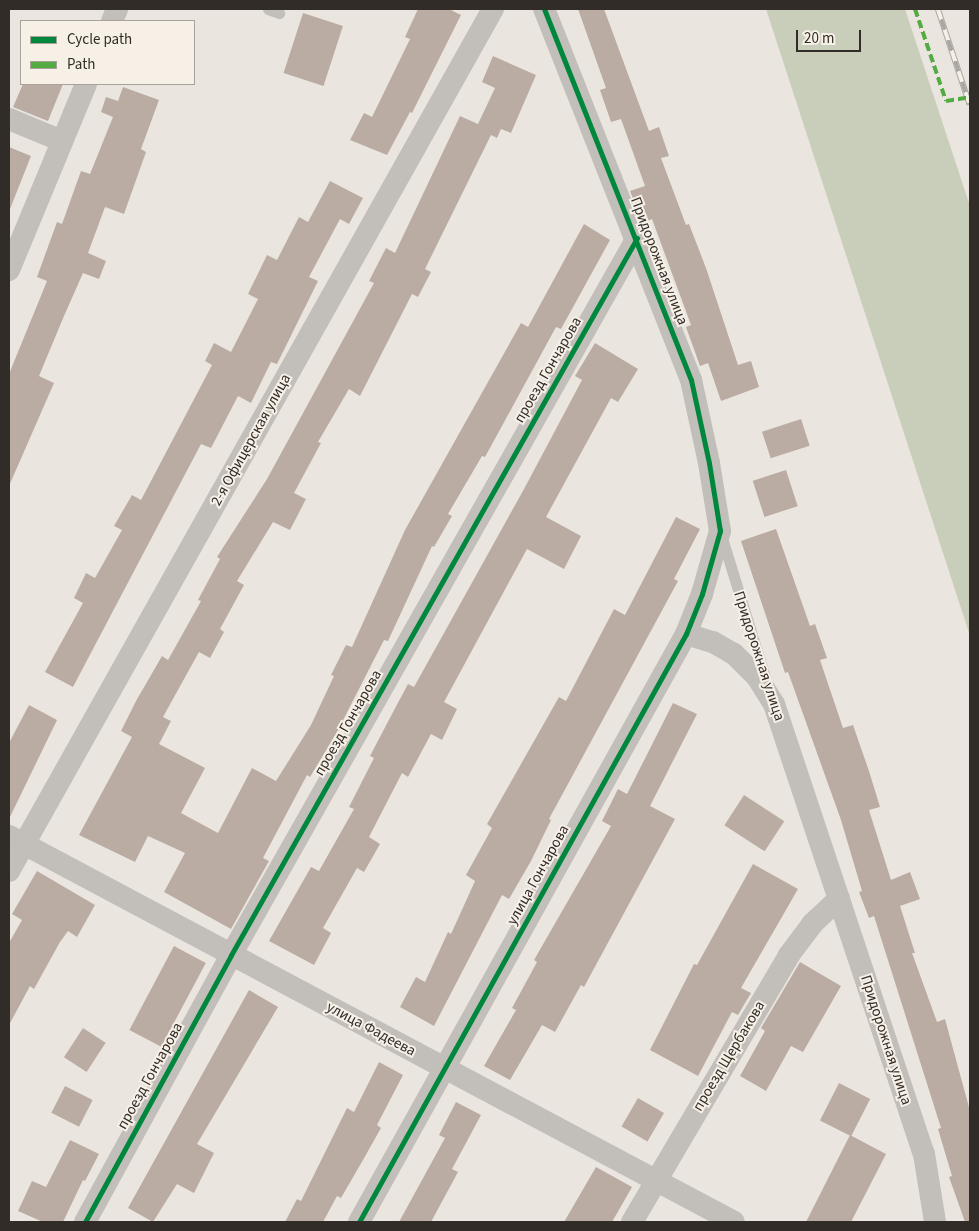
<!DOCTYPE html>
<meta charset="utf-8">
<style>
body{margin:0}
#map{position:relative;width:979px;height:1231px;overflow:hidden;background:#eae6df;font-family:"Source Sans 3",sans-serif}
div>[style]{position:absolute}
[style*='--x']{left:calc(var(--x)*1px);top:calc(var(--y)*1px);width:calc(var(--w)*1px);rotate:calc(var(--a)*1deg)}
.green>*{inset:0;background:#c9cebb}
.building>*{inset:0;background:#bbaca3;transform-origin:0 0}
.lane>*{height:11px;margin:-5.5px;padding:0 5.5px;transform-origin:5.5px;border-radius:5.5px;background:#c2beb9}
.street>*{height:22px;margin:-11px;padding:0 11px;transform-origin:11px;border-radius:11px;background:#c2beb9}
.rail>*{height:5.5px;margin-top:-2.75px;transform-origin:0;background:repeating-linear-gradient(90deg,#f6f0e7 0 11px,#aaa7a3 0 22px);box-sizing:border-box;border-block:1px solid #aaa7a3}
.quiet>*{height:4px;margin-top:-2px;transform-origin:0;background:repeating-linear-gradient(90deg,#54ab44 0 8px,transparent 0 12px)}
.cycleway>*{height:5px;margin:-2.5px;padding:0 2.5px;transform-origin:2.5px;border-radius:2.5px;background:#00873e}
span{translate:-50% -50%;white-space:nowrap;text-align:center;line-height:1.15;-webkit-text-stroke:4px #f6f0e7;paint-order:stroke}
.street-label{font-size:15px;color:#322c28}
.frame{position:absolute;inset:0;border:10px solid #322c28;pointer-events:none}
.legend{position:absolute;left:20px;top:20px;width:175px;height:65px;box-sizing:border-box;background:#f6f0e7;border:1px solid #a8a29b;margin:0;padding:6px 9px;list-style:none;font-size:15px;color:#322c28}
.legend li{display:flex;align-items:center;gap:10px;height:25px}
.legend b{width:25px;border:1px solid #a8a29b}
.scale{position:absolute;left:796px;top:30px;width:65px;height:22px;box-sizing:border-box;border:2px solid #322c28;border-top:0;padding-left:6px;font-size:15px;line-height:18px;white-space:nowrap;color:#322c28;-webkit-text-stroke:4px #f6f0e7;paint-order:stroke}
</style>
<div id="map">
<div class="green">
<i style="clip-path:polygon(766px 9px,905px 9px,970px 206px,970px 636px)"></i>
</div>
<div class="building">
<i style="clip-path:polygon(418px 9px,449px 9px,461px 15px,412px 113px,410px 112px,387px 155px,350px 140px,364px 113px,372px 117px,410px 39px,405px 37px)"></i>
<i style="clip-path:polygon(578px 9px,604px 9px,649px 131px,659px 127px,669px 156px,661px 158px,686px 225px,689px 224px,706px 268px,738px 365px,751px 361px,759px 387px,721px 401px,708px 363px,700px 366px,686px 327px,691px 325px,652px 219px,643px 223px,630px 191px,645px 186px,621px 119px,611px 122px,600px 90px,606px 88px)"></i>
<i style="left:303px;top:13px;width:42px;height:63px;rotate:18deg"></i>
<i style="clip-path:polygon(493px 56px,536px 75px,511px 133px,501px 129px,497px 138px,491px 135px,425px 269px,431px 272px,418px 297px,412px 294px,360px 396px,349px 389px,318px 442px,321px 443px,294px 493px,306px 499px,290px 530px,273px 522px,237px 581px,244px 585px,220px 629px,224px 632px,210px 658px,199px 652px,163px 717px,171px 721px,159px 744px,205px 768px,181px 813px,218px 833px,252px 768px,276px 781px,311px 725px,334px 676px,331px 675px,346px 645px,352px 647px,405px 530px,521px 323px,528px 327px,584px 224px,610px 240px,561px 329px,556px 327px,485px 457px,482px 456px,448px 514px,452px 516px,434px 547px,432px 546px,388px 641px,384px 640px,337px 732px,310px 777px,307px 775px,263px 858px,269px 861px,231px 929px,164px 892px,185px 853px,148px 836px,135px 862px,79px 835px,132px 737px,121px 731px,136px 701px,162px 656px,168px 660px,201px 601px,198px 600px,220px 559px,217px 557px,267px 479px,374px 283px,369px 281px,386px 248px,395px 253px,460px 116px,478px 124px,495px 88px,482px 82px)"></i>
<i style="clip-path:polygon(23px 84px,63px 84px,48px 121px,13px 107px)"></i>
<i style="clip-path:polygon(123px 87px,159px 100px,141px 149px,146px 152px,124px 214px,105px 207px,88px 253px,106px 261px,99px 279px,83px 273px,64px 316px,39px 376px,54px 383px,9px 486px,9px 374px,47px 281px,37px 277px,57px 222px,62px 224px,81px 171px,90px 174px,113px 117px,101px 112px,106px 97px,118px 101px)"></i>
<i style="clip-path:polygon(9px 147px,31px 156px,10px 209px,9px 209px)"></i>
<i style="clip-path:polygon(330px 181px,363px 198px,349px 224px,340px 219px,309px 277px,318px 281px,277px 364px,271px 362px,251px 403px,238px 396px,211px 448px,201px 444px,73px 687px,45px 672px,83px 603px,74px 598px,86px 573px,95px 578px,122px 530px,114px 526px,132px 495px,141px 500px,212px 365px,205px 361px,214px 343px,231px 352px,258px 299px,248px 294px,267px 255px,277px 260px,299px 217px,308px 222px)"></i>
<i style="clip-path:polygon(595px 343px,638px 369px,618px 402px,611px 398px,546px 517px,581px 536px,564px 569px,527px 549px,444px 702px,457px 709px,442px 740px,431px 734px,408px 777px,402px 773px,369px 837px,380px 844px,364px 872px,357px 868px,323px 928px,331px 933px,314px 965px,269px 941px,311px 867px,319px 871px,354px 809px,349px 807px,374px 758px,370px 756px,392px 714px,408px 684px,414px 687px,524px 489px,582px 380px,575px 376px)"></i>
<i style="left:801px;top:419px;width:28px;height:41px;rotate:72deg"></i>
<i style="left:786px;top:470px;width:38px;height:35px;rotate:72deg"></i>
<i style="clip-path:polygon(676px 517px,700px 529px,674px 579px,678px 581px,549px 819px,551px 820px,531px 861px,509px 899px,502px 895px,434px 1026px,400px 1007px,416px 977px,425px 982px,448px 932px,451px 934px,475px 881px,466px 875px,492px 828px,487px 824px,504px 794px,559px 697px,566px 701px,614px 609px,625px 615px)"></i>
<i style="clip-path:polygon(776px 529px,810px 626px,815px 624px,827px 658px,820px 660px,843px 728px,853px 725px,869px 771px,880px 807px,869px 810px,891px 880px,910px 872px,920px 899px,900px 906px,915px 953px,912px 953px,937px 1022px,945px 1019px,970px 1111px,970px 1222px,965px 1222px,949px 1177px,952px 1176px,938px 1129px,941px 1128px,874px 916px,869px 918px,859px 892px,862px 891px,841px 820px,788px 672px,785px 673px,741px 541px)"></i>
<i style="clip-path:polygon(673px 703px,697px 714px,650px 806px,675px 819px,584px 987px,581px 985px,555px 1032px,542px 1025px,510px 1080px,484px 1066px,516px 1010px,512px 1008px,537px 962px,534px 960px,611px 826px,602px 821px,618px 789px,627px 794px)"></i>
<i style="clip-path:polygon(29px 705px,57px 720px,9px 819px,9px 743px)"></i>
<i style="left:744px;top:795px;width:48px;height:36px;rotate:33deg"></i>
<i style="clip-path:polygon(753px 864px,798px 889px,741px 988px,751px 993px,738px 1015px,732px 1012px,698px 1076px,650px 1050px,694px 964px,697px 965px)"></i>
<i style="clip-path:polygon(37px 871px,95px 905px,77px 937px,68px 931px,60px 942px,34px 989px,30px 986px,9px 1025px,9px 943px,22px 920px,12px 914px)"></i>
<i style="left:174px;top:946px;width:36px;height:95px;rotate:28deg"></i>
<i style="clip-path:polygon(800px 962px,841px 986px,803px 1052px,791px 1046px,766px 1091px,740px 1076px,765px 1031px,761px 1028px)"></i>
<i style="clip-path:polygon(249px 990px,278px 1007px,197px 1144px,214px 1153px,194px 1193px,177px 1184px,153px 1222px,128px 1208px)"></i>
<i style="left:83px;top:1028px;width:27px;height:35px;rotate:33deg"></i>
<i style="clip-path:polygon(379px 1062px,403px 1075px,377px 1125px,381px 1128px,363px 1160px,341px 1198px,337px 1196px,323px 1222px,285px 1222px,297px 1199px,301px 1201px,347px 1108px,354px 1112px)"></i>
<i style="left:839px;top:1083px;width:35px;height:42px;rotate:27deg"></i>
<i style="left:65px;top:1086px;width:31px;height:30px;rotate:27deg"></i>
<i style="left:638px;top:1098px;width:30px;height:33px;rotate:30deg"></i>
<i style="clip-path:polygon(456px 1102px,481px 1115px,452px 1169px,458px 1172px,431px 1222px,399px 1222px,445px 1138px,439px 1135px)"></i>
<i style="clip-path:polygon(850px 1135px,886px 1154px,851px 1222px,806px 1222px)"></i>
<i style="clip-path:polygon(70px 1140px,99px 1154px,85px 1181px,83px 1180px,63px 1222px,43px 1222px,18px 1211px,32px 1181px,46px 1187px)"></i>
<i style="clip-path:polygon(596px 1167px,632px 1187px,612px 1222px,564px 1222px)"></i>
</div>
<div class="lane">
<i style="--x:268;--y:9;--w:12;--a:20"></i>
<i style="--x:722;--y:538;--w:149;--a:72.8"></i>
</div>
<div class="street">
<i style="--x:112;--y:21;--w:13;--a:-67"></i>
<i style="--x:9;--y:119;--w:57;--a:22.5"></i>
<i style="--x:9;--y:270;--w:201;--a:-67.5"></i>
<i style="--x:686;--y:634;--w:28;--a:17"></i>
<i style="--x:713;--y:642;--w:24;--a:30"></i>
<i style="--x:734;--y:654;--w:33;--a:45"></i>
<i style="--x:757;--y:677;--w:32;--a:58"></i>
<i style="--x:774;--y:704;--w:474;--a:71.6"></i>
<i style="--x:924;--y:1154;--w:69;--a:80.8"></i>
<i style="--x:9;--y:836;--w:821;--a:28.03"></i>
<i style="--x:9;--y:871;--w:989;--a:-60.69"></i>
<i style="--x:85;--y:1222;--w:304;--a:-61.3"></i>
<i style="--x:231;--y:955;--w:824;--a:-60.48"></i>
<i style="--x:359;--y:1222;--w:673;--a:-60.92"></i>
<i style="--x:686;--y:634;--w:43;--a:-68.2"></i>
<i style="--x:702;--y:594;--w:66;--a:-74.1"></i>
<i style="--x:720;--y:531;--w:69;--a:-99.2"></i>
<i style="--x:709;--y:463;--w:85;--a:-102.2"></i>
<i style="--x:691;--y:380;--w:399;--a:-111.6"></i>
<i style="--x:632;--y:1222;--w:310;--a:-59.5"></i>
<i style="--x:789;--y:955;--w:39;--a:-53"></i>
<i style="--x:812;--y:924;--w:37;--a:-43"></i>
</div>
<div class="rail">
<i style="--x:938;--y:9;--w:101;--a:71.6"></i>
</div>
<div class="quiet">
<i style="--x:915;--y:9;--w:97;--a:71.4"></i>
<i style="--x:946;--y:101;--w:24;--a:-9"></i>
</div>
<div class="cycleway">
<i style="--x:85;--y:1222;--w:304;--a:-61.3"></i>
<i style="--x:231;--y:955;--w:824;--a:-60.48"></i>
<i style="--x:359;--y:1222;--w:673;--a:-60.92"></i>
<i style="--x:686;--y:634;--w:43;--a:-68.2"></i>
<i style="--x:702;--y:594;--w:66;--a:-74.1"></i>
<i style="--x:720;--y:531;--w:69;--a:-99.2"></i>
<i style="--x:709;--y:463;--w:85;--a:-102.2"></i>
<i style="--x:691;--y:380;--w:399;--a:-111.6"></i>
</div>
<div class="street-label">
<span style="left:659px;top:261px;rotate:69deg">Придорожная улица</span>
<span style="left:548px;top:370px;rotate:-60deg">проезд Гончарова</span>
<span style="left:251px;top:440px;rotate:-61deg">2-я Офицерская улица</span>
<span style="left:759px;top:656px;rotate:72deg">Придорожная улица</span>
<span style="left:348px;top:723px;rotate:-60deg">проезд Гончарова</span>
<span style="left:538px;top:875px;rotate:-61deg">улица Гончарова</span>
<span style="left:371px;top:1029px;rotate:28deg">улица Фадеева</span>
<span style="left:886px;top:1040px;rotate:72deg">Придорожная улица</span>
<span style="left:729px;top:1056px;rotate:-59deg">проезд Щербакова</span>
<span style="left:150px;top:1076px;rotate:-61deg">проезд Гончарова</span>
</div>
<div class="frame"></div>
<ul class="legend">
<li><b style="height:6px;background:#00873e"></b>Cycle path</li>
<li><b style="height:6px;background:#54ab44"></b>Path</li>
</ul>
<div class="scale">20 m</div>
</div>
